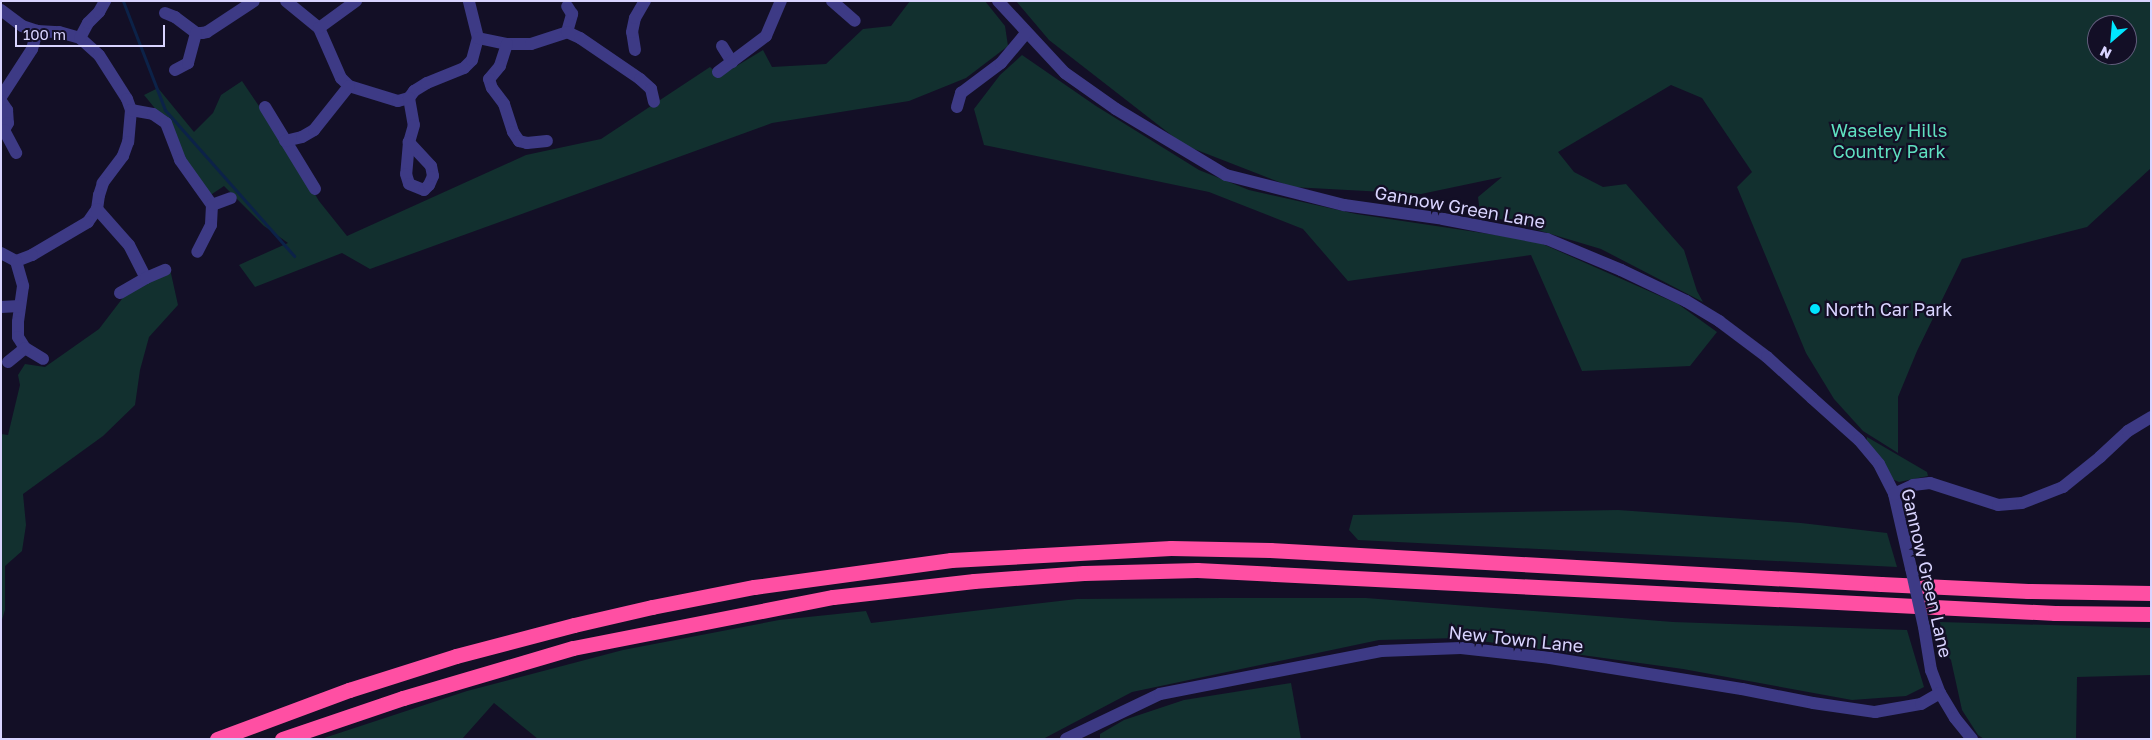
<!DOCTYPE html>
<style>
body{margin:0}
#map{position:relative;width:2152px;height:740px;overflow:hidden;background:#130f26;font-family:"Golos Text",sans-serif}
div>[style]{position:absolute}
[style*='--x']{left:calc(var(--x)*1px);top:calc(var(--y)*1px);width:calc(var(--w)*1px);rotate:calc(var(--a)*1deg)}
.green>*{inset:0;background:#12302f}
.stream>*{height:3px;margin:-1.5px;padding:0 1.5px;transform-origin:1.5px;border-radius:1.5px;background:#0c2248}
.minor>*{height:12px;margin:-6px;padding:0 6px;transform-origin:6px;border-radius:6px;background:#3d3a85}
.highway>*{height:15px;margin:-7.5px;padding:0 7.5px;transform-origin:7.5px;border-radius:7.5px;background:#ff4fa3}
.minor-bridge>*{height:12px;margin:-6px;padding:0 6px;transform-origin:6px;border-radius:6px;background:#3d3a85}
.dots>*{width:14px;height:14px;translate:-50% -50%;box-sizing:border-box;border:2px solid #130f26;border-radius:50%}
span{translate:-50% -50%;white-space:nowrap;text-align:center;line-height:1.15;-webkit-text-stroke:4.5px #130f26;paint-order:stroke}
.park-label{font-size:18px;color:#5fe0c0}
.street-label{font-size:18px;color:#d9d4ff}
.poi-label{font-size:18px;color:#d9d4ff}
.left{translate:0 -50%;text-align:left}
.frame{position:absolute;inset:0;border:2px solid #d9d4ff;pointer-events:none}
.north{position:absolute;left:2087px;top:15px;width:50px;height:50px;box-sizing:border-box;background:#130f26;border:1px solid #625e7d;border-radius:50%;rotate:207deg;font-size:14px;font-weight:700;line-height:20px;text-align:center;color:#d9d4ff}
.north::after{content:'';display:block;margin:auto;width:18px;height:22px;background:#00e5ff;clip-path:polygon(50% 0,100% 100%,50% 72%,0 100%)}
.scale{position:absolute;left:15px;top:25px;width:150px;height:22px;box-sizing:border-box;border:2px solid #d9d4ff;border-top:0;padding-left:6px;font-size:15px;line-height:18px;white-space:nowrap;color:#d9d4ff;-webkit-text-stroke:4px #130f26;paint-order:stroke}
</style>
<div id="map">
<div class="green">
<i style="clip-path:polygon(910px 1px,985px 1px,1005px 26px,1008px 46px,966px 78px,909px 101px,772px 123px,370px 269px,342px 253px,255px 287px,239px 265px,288px 243px,264px 226px,224px 186px,209px 196px,183px 157px,167px 123px,144px 95px,158px 88px,194px 132px,213px 113px,221px 95px,242px 81px,288px 149px,319px 201px,347px 236px,526px 155px,601px 139px,710px 67px,720px 76px,763px 50px,772px 67px,826px 64px,863px 29px,891px 26px)"></i>
<i style="clip-path:polygon(evenodd,1016px 1px,2151px 1px,2151px 168px,2087px 227px,1962px 259px,1917px 351px,1898px 397px,1898px 453px,1863px 431px,1834px 399px,1806px 353px,1737px 187px,1752px 172px,1702px 98px,1671px 85px,1558px 152px,1574px 172px,1603px 187px,1626px 184px,1684px 250px,1697px 291px,1703px 302px,1601px 249px,1480px 213px,1478px 197px,1502px 177px,1421px 194px,1292px 187px,1184px 145px,1049px 40px,1016px 1px,2097px 25px,2127px 25px,2127px 55px,2097px 55px,2097px 25px)"></i>
<i style="clip-path:polygon(1022px 55px,1096px 106px,1199px 170px,1249px 190px,1356px 214px,1536px 241px,1678px 304px,1717px 332px,1690px 366px,1582px 371px,1531px 255px,1348px 281px,1303px 229px,1209px 192px,984px 145px,974px 109px,1000px 75px)"></i>
<i style="clip-path:polygon(170px 269px,178px 305px,149px 337px,140px 370px,135px 405px,103px 436px,23px 494px,26px 525px,22px 551px,5px 566px,5px 610px,1px 623px,1px 434px,8px 435px,20px 385px,18px 375px,25px 364px,45px 367px,99px 329px,125px 295px)"></i>
<i style="clip-path:polygon(1867px 437px,1927px 472px,1928px 476px,1899px 482px,1892px 479px,1866px 445px)"></i>
<i style="clip-path:polygon(1618px 510px,1801px 523px,1887px 533px,1897px 567px,1358px 540px,1349px 530px,1353px 515px)"></i>
<i style="clip-path:polygon(1224px 598px,1366px 598px,1673px 622px,1907px 630px,1924px 687px,1906px 696px,1852px 700px,1683px 669px,1459px 638px,1379px 640px,1132px 692px,1043px 739px,538px 739px,494px 703px,462px 739px,321px 739px,467px 691px,623px 650px,779px 620px,866px 611px,871px 623px,1077px 599px)"></i>
<i style="clip-path:polygon(1940px 622px,2151px 628px,2151px 675px,2077px 677px,2076px 739px,1984px 739px,1978px 735px,1962px 710px,1951px 660px,1946px 654px)"></i>
<i style="clip-path:polygon(1291px 683px,1301px 739px,1100px 739px,1100px 734px,1124px 720px,1184px 700px)"></i>
</div>
<div class="stream">
<i style="--x:123;--y:1;--w:117;--a:68.9"></i>
<i style="--x:165;--y:110;--w:195;--a:48.5"></i>
</div>
<div class="minor">
<i style="--x:286;--y:1;--w:43;--a:39.3"></i>
<i style="--x:319;--y:28;--w:55;--a:66.3"></i>
<i style="--x:341;--y:78;--w:11;--a:45"></i>
<i style="--x:349;--y:86;--w:51;--a:17"></i>
<i style="--x:398;--y:101;--w:11;--a:-15"></i>
<i style="--x:409;--y:98;--w:9;--a:-54"></i>
<i style="--x:414;--y:91;--w:15;--a:-32"></i>
<i style="--x:427;--y:83;--w:40;--a:-22"></i>
<i style="--x:464;--y:68;--w:11;--a:-45"></i>
<i style="--x:472;--y:60;--w:23;--a:-75"></i>
<i style="--x:478;--y:38;--w:38;--a:-104"></i>
<i style="--x:832;--y:1;--w:30;--a:41"></i>
<i style="--x:998;--y:1;--w:98;--a:47.1"></i>
<i style="--x:1065;--y:73;--w:62;--a:35.2"></i>
<i style="--x:1116;--y:109;--w:128;--a:31"></i>
<i style="--x:1226;--y:175;--w:122;--a:14.3"></i>
<i style="--x:1344;--y:205;--w:100;--a:8"></i>
<i style="--x:1443;--y:219;--w:106;--a:10.9"></i>
<i style="--x:1547;--y:239;--w:80;--a:22.7"></i>
<i style="--x:1621;--y:270;--w:72;--a:25.5"></i>
<i style="--x:1686;--y:301;--w:39;--a:31"></i>
<i style="--x:1719;--y:321;--w:60;--a:36.9"></i>
<i style="--x:1767;--y:357;--w:61;--a:42.3"></i>
<i style="--x:1812;--y:398;--w:63;--a:41.8"></i>
<i style="--x:1859;--y:440;--w:31;--a:50"></i>
<i style="--x:1879;--y:464;--w:34;--a:63"></i>
<i style="--x:1894;--y:494;--w:76;--a:77.1"></i>
<i style="--x:1;--y:10;--w:26;--a:37"></i>
<i style="--x:22;--y:26;--w:16;--a:18"></i>
<i style="--x:37;--y:31;--w:22;--a:3"></i>
<i style="--x:59;--y:32;--w:22;--a:16"></i>
<i style="--x:80;--y:38;--w:25;--a:42"></i>
<i style="--x:99;--y:55;--w:52;--a:57.5"></i>
<i style="--x:127;--y:99;--w:12;--a:70"></i>
<i style="--x:131;--y:110;--w:32;--a:95"></i>
<i style="--x:128;--y:142;--w:15;--a:110"></i>
<i style="--x:123;--y:156;--w:34;--a:127"></i>
<i style="--x:103;--y:183;--w:13;--a:108"></i>
<i style="--x:99;--y:195;--w:14;--a:98"></i>
<i style="--x:97;--y:209;--w:16;--a:125"></i>
<i style="--x:88;--y:222;--w:65;--a:149.5"></i>
<i style="--x:32;--y:255;--w:17;--a:159"></i>
<i style="--x:165;--y:13;--w:11;--a:22"></i>
<i style="--x:175;--y:17;--w:26;--a:37"></i>
<i style="--x:196;--y:33;--w:6;--a:0"></i>
<i style="--x:202;--y:33;--w:5;--a:-11"></i>
<i style="--x:207;--y:32;--w:56;--a:-33.4"></i>
<i style="--x:319;--y:28;--w:46;--a:-36.1"></i>
<i style="--x:567;--y:32;--w:19;--a:-74"></i>
<i style="--x:572;--y:14;--w:9;--a:-122"></i>
<i style="--x:80;--y:38;--w:17;--a:-62"></i>
<i style="--x:88;--y:23;--w:16;--a:-45"></i>
<i style="--x:99;--y:12;--w:13;--a:-61"></i>
<i style="--x:478;--y:38;--w:30;--a:12"></i>
<i style="--x:507;--y:44;--w:24;--a:0"></i>
<i style="--x:531;--y:44;--w:38;--a:-18"></i>
<i style="--x:567;--y:32;--w:14;--a:25"></i>
<i style="--x:580;--y:38;--w:73;--a:34.3"></i>
<i style="--x:640;--y:79;--w:15;--a:42"></i>
<i style="--x:651;--y:89;--w:13;--a:77"></i>
<i style="--x:507;--y:44;--w:23;--a:108"></i>
<i style="--x:500;--y:66;--w:17;--a:130"></i>
<i style="--x:489;--y:79;--w:9;--a:72"></i>
<i style="--x:492;--y:88;--w:20;--a:53"></i>
<i style="--x:504;--y:104;--w:29;--a:72"></i>
<i style="--x:513;--y:132;--w:11;--a:56"></i>
<i style="--x:519;--y:141;--w:8;--a:14"></i>
<i style="--x:527;--y:143;--w:20;--a:-6"></i>
<i style="--x:722;--y:46;--w:19;--a:58"></i>
<i style="--x:635;--y:50;--w:18;--a:-99"></i>
<i style="--x:632;--y:32;--w:14;--a:-78"></i>
<i style="--x:635;--y:18;--w:20;--a:-60"></i>
<i style="--x:175;--y:70;--w:15;--a:-28"></i>
<i style="--x:188;--y:63;--w:31;--a:-75"></i>
<i style="--x:718;--y:72;--w:60;--a:-36.9"></i>
<i style="--x:766;--y:36;--w:38;--a:-67"></i>
<i style="--x:1;--y:97;--w:57;--a:-57.1"></i>
<i style="--x:32;--y:49;--w:19;--a:-74"></i>
<i style="--x:409;--y:98;--w:27;--a:80"></i>
<i style="--x:414;--y:125;--w:18;--a:106"></i>
<i style="--x:409;--y:142;--w:32;--a:95"></i>
<i style="--x:406;--y:174;--w:10;--a:73"></i>
<i style="--x:409;--y:184;--w:16;--a:22"></i>
<i style="--x:424;--y:190;--w:7;--a:-45"></i>
<i style="--x:429;--y:185;--w:10;--a:-66"></i>
<i style="--x:433;--y:176;--w:10;--a:-101"></i>
<i style="--x:431;--y:166;--w:33;--a:-133"></i>
<i style="--x:1;--y:101;--w:11;--a:56"></i>
<i style="--x:7;--y:110;--w:13;--a:86"></i>
<i style="--x:8;--y:123;--w:8;--a:120"></i>
<i style="--x:4;--y:130;--w:26;--a:62"></i>
<i style="--x:265;--y:107;--w:96;--a:58.6"></i>
<i style="--x:957;--y:107;--w:15;--a:-74"></i>
<i style="--x:961;--y:93;--w:50;--a:-36.9"></i>
<i style="--x:1001;--y:63;--w:39;--a:-50"></i>
<i style="--x:131;--y:110;--w:22;--a:10"></i>
<i style="--x:153;--y:114;--w:16;--a:35"></i>
<i style="--x:166;--y:123;--w:40;--a:69"></i>
<i style="--x:180;--y:160;--w:55;--a:54.6"></i>
<i style="--x:212;--y:205;--w:20;--a:93"></i>
<i style="--x:211;--y:225;--w:30;--a:117"></i>
<i style="--x:285;--y:141;--w:17;--a:-13"></i>
<i style="--x:302;--y:137;--w:14;--a:-30"></i>
<i style="--x:314;--y:130;--w:56;--a:-51.5"></i>
<i style="--x:212;--y:205;--w:20;--a:-20"></i>
<i style="--x:97;--y:209;--w:48;--a:48.4"></i>
<i style="--x:129;--y:245;--w:37;--a:63"></i>
<i style="--x:146;--y:278;--w:30;--a:150"></i>
<i style="--x:1;--y:253;--w:17;--a:28"></i>
<i style="--x:16;--y:261;--w:26;--a:74"></i>
<i style="--x:23;--y:286;--w:36;--a:98"></i>
<i style="--x:18;--y:322;--w:15;--a:90"></i>
<i style="--x:18;--y:337;--w:13;--a:58"></i>
<i style="--x:25;--y:348;--w:21;--a:31"></i>
<i style="--x:146;--y:278;--w:21;--a:-23"></i>
<i style="--x:1;--y:307;--w:19;--a:-3"></i>
<i style="--x:8;--y:362;--w:22;--a:-39"></i>
<i style="--x:1894;--y:494;--w:21;--a:-25"></i>
<i style="--x:1913;--y:485;--w:17;--a:-7"></i>
<i style="--x:1930;--y:483;--w:71;--a:17.9"></i>
<i style="--x:1998;--y:505;--w:24;--a:-5"></i>
<i style="--x:2022;--y:503;--w:44;--a:-21.3"></i>
<i style="--x:2063;--y:487;--w:48;--a:-39"></i>
<i style="--x:2100;--y:457;--w:38;--a:-43"></i>
<i style="--x:2128;--y:431;--w:27;--a:-31"></i>
<i style="--x:1924;--y:627;--w:44;--a:80.8"></i>
<i style="--x:1931;--y:670;--w:25;--a:69"></i>
<i style="--x:1940;--y:693;--w:29;--a:59"></i>
<i style="--x:1955;--y:718;--w:27;--a:51"></i>
<i style="--x:1066;--y:739;--w:104;--a:-25.6"></i>
<i style="--x:1160;--y:694;--w:225;--a:-11"></i>
<i style="--x:1381;--y:651;--w:80;--a:-2.1"></i>
<i style="--x:1461;--y:648;--w:90;--a:6.4"></i>
<i style="--x:1550;--y:658;--w:194;--a:9.2"></i>
<i style="--x:1742;--y:689;--w:72;--a:11.2"></i>
<i style="--x:1813;--y:703;--w:63;--a:8.3"></i>
<i style="--x:1875;--y:712;--w:47;--a:-9.9"></i>
<i style="--x:1921;--y:704;--w:22;--a:-30"></i>
</div>
<div class="highway">
<i style="--x:217;--y:739;--w:141;--a:-20.4"></i>
<i style="--x:349;--y:690;--w:112;--a:-17.6"></i>
<i style="--x:456;--y:656;--w:122;--a:-14.7"></i>
<i style="--x:574;--y:625;--w:80;--a:-13"></i>
<i style="--x:652;--y:607;--w:104;--a:-11.1"></i>
<i style="--x:754;--y:587;--w:199;--a:-7.8"></i>
<i style="--x:951;--y:560;--w:220;--a:-3.1"></i>
<i style="--x:1171;--y:548;--w:99;--a:1.2"></i>
<i style="--x:1270;--y:550;--w:612;--a:3.19"></i>
<i style="--x:1881;--y:584;--w:147;--a:2.7"></i>
<i style="--x:2028;--y:591;--w:123;--a:0.9"></i>
<i style="--x:282;--y:739;--w:128;--a:-18.7"></i>
<i style="--x:403;--y:698;--w:177;--a:-16.4"></i>
<i style="--x:573;--y:648;--w:265;--a:-11.1"></i>
<i style="--x:833;--y:597;--w:142;--a:-6.5"></i>
<i style="--x:974;--y:581;--w:110;--a:-4.2"></i>
<i style="--x:1084;--y:573;--w:113;--a:-1.5"></i>
<i style="--x:1197;--y:570;--w:859;--a:2.87"></i>
<i style="--x:2055;--y:613;--w:96;--a:0.6"></i>
</div>
<div class="minor-bridge">
<i style="--x:1911;--y:568;--w:60;--a:77.6"></i>
</div>
<div class="dots">
<i style="left:1815px;top:309px;background:#00e5ff"></i>
</div>
<div class="park-label">
<span style="left:1889px;top:141px">Waseley Hills<br>Country Park</span>
</div>
<div class="street-label">
<span style="left:1460px;top:207px;rotate:10deg">Gannow Green Lane</span>
<span style="left:1927px;top:573px;rotate:77deg">Gannow Green Lane</span>
<span style="left:1516px;top:639px;rotate:6deg">New Town Lane</span>
</div>
<div class="poi-label">
<span class="left" style="left:1825px;top:309px">North Car Park</span>
</div>
<div class="frame"></div>
<div class="north">N</div>
<div class="scale">100 m</div>
</div>
